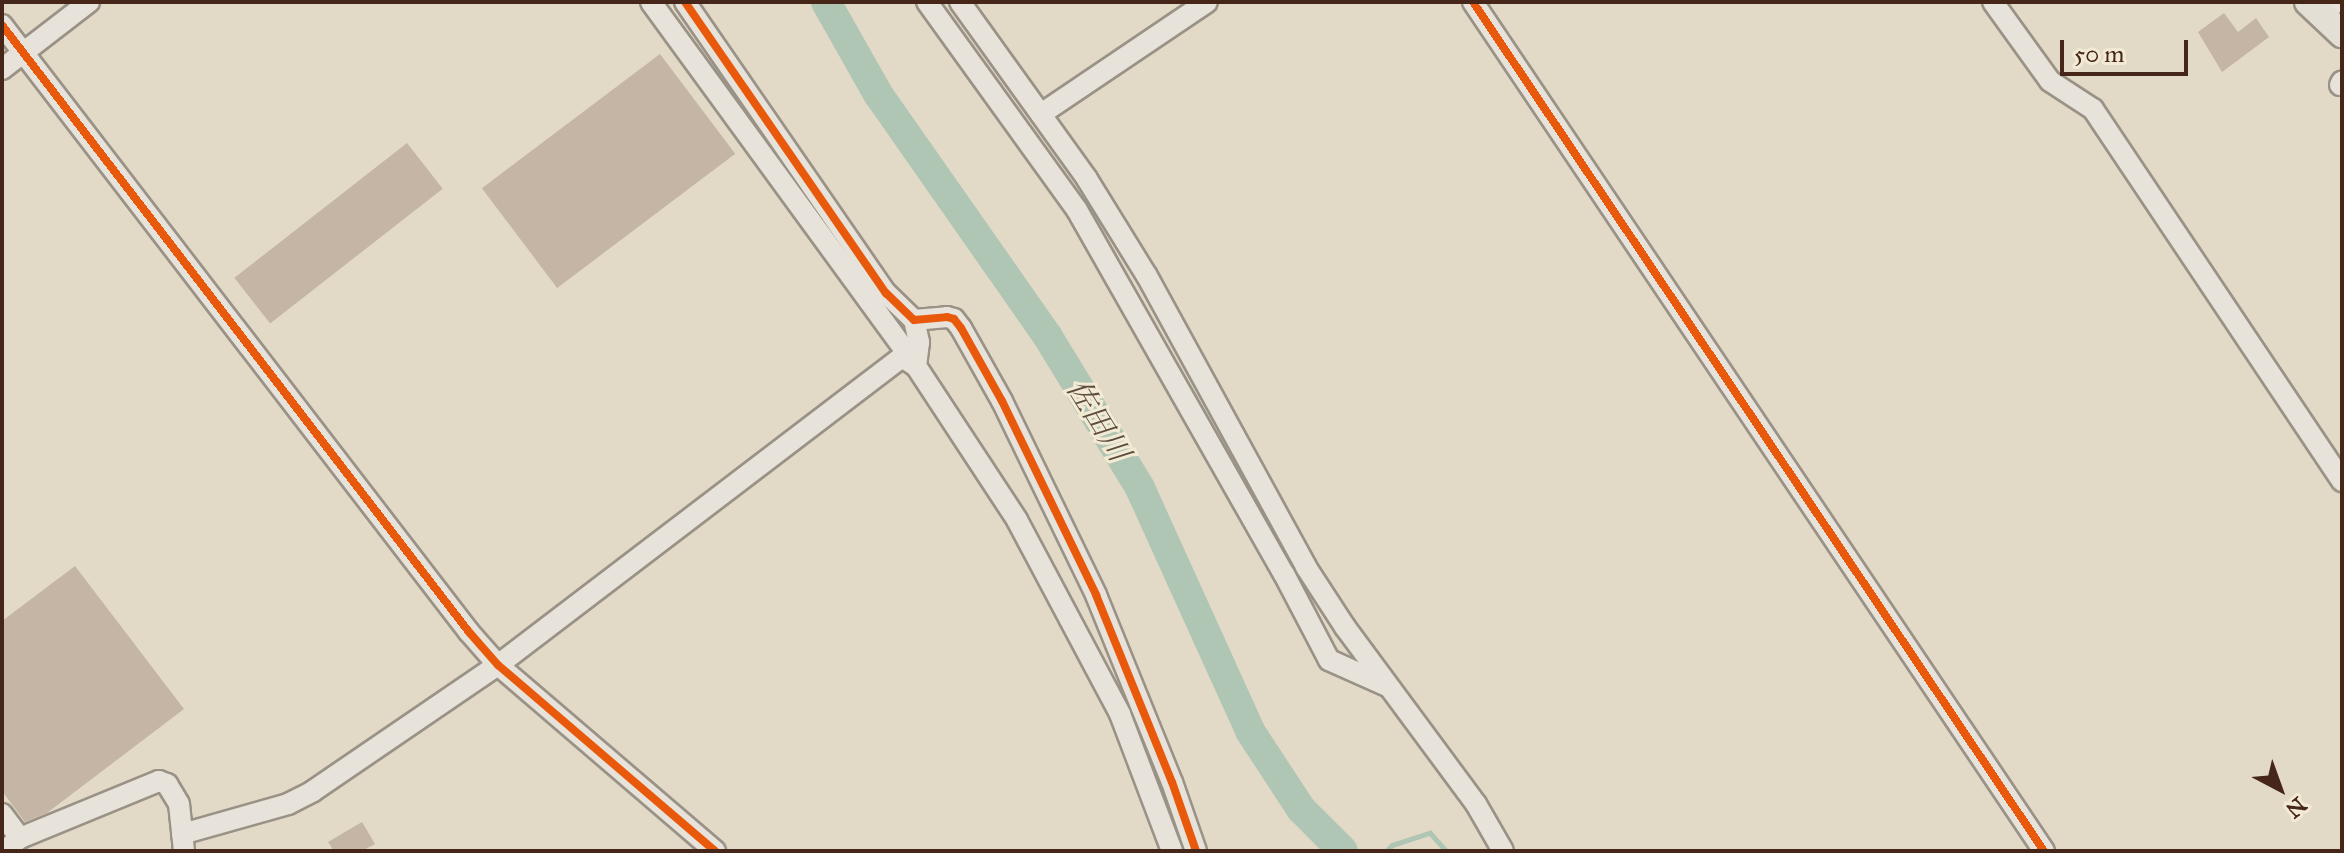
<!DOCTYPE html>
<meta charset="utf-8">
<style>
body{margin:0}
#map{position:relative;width:2344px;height:853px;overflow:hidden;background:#e2dac7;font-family:"IM FELL Great Primer","Noto Serif JP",serif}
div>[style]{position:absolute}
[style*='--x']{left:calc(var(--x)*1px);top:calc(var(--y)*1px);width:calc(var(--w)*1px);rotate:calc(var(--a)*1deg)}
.stream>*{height:5px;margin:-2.5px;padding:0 2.5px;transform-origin:2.5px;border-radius:2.5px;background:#b0c6b4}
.river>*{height:30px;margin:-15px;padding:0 15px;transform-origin:15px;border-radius:15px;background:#b0c6b4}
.building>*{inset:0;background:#c5b5a4;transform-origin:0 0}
.roads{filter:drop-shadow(2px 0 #9a9286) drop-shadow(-2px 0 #9a9286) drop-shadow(0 2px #9a9286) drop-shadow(0 -2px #9a9286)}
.minor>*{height:20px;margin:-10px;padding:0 10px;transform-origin:10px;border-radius:10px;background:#e8e3da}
.major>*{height:26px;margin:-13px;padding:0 13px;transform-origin:13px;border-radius:13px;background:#e4dfd5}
.cycleway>*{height:8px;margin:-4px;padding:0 4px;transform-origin:4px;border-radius:4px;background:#e8590c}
span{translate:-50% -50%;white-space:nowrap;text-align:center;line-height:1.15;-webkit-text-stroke:6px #f3ead3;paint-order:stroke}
.water-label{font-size:30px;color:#5a4c3e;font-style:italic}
.frame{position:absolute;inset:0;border:4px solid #452619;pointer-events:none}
.north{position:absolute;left:2240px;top:749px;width:80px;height:80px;-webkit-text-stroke:6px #f3ead3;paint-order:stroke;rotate:139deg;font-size:22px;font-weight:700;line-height:32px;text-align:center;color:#452619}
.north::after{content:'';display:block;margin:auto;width:28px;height:36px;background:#452619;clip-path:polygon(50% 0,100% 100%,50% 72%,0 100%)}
.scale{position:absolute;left:2060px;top:40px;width:128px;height:36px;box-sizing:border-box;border:4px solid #452619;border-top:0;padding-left:10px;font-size:24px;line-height:28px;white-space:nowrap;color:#452619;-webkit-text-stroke:6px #f3ead3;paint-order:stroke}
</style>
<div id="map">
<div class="stream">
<i style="--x:1386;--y:851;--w:8;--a:-45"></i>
<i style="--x:1392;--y:845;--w:40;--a:-18"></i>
<i style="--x:1430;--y:833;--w:24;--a:48"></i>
</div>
<div class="river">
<i style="--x:826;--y:2;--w:106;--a:60.5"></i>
<i style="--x:878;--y:94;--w:297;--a:55"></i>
<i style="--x:1048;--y:337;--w:177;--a:58.6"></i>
<i style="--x:1140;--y:488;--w:267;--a:65.6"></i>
<i style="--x:1250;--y:731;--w:93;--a:56.8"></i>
<i style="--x:1301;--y:809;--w:59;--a:45"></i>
</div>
<div class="building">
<i style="clip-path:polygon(2224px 13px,2238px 32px,2256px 18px,2269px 37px,2222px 72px,2198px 32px)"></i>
<i style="left:660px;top:54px;width:125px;height:223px;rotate:53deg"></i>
<i style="left:407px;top:143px;width:58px;height:219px;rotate:52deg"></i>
<i style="clip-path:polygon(75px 566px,184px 709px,47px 813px,25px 822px,2px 791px,2px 621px)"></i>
<i style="clip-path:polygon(362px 822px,375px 844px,362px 851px,334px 851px,328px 842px)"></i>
</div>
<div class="roads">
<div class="minor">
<i style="--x:651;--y:2;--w:450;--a:53.9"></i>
<i style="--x:916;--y:366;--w:184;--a:56.7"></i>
<i style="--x:1017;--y:520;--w:220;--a:62"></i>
<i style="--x:1120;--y:714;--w:147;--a:69.2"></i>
<i style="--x:685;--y:2;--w:354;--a:55.4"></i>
<i style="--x:886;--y:293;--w:39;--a:44"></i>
<i style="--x:914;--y:320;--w:33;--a:-5"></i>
<i style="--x:947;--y:317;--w:7;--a:16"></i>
<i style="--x:954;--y:319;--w:11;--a:52"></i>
<i style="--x:961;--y:328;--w:84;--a:60.7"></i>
<i style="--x:1002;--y:401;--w:216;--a:64.1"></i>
<i style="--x:1096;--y:595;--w:202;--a:67.9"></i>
<i style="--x:1172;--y:782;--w:73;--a:70.8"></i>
<i style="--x:927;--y:2;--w:256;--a:54.2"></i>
<i style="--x:1077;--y:210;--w:419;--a:60.4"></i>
<i style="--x:1284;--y:574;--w:97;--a:62.4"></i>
<i style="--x:1329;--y:660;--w:64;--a:24.1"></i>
<i style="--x:960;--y:2;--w:218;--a:54.3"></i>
<i style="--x:1087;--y:179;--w:114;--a:58.3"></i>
<i style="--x:1147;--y:276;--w:332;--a:61.3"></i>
<i style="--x:1306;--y:567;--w:72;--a:57"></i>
<i style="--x:1345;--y:627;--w:220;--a:53.5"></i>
<i style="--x:1476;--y:804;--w:54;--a:60.1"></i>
<i style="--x:1473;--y:2;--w:1023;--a:56.08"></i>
<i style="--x:1993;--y:2;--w:97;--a:54.2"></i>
<i style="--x:2050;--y:81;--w:51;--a:33.1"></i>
<i style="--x:2093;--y:109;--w:448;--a:56.2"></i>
<i style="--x:2318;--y:13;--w:23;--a:-29"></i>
<i style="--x:2;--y:25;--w:766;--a:52.43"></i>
<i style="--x:469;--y:632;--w:44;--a:48.7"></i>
<i style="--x:498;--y:665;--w:286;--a:40.6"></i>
<i style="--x:2;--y:69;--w:110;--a:-37.6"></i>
<i style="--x:2340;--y:85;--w:4;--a:-63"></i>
<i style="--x:1041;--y:114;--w:200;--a:-34"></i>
<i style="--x:914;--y:320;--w:23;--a:77"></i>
<i style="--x:919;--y:342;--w:24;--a:97"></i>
<i style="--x:2;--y:814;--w:30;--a:53"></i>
<i style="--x:182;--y:834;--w:110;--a:-15.8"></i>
<i style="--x:288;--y:804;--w:28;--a:-27"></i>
<i style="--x:313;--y:791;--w:224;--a:-34.3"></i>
<i style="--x:498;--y:665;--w:508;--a:-37.32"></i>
<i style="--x:902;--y:357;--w:17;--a:33"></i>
<i style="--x:4;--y:851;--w:21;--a:-39"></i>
<i style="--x:20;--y:838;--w:150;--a:-22.3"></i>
<i style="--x:159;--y:781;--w:9;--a:21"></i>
<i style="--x:167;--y:784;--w:23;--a:59"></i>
<i style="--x:179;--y:804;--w:47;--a:83.9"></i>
</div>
<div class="major">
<i style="--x:2308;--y:2;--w:47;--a:43.3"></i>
</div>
</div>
<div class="cycleway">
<i style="--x:685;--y:2;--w:354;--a:55.4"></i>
<i style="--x:886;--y:293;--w:39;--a:44"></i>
<i style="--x:914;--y:320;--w:33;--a:-5"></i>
<i style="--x:947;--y:317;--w:7;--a:16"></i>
<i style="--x:954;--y:319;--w:11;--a:52"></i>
<i style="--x:961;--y:328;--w:84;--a:60.7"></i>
<i style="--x:1002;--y:401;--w:216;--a:64.1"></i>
<i style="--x:1096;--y:595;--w:202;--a:67.9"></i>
<i style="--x:1172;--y:782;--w:73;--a:70.8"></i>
<i style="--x:1473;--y:2;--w:1023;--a:56.08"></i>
<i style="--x:2;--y:25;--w:766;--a:52.43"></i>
<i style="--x:469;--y:632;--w:44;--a:48.7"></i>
<i style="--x:498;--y:665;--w:286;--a:40.6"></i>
</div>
<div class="water-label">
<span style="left:1098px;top:420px;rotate:58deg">佐田川</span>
</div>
<div class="frame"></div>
<div class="north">N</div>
<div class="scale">50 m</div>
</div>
